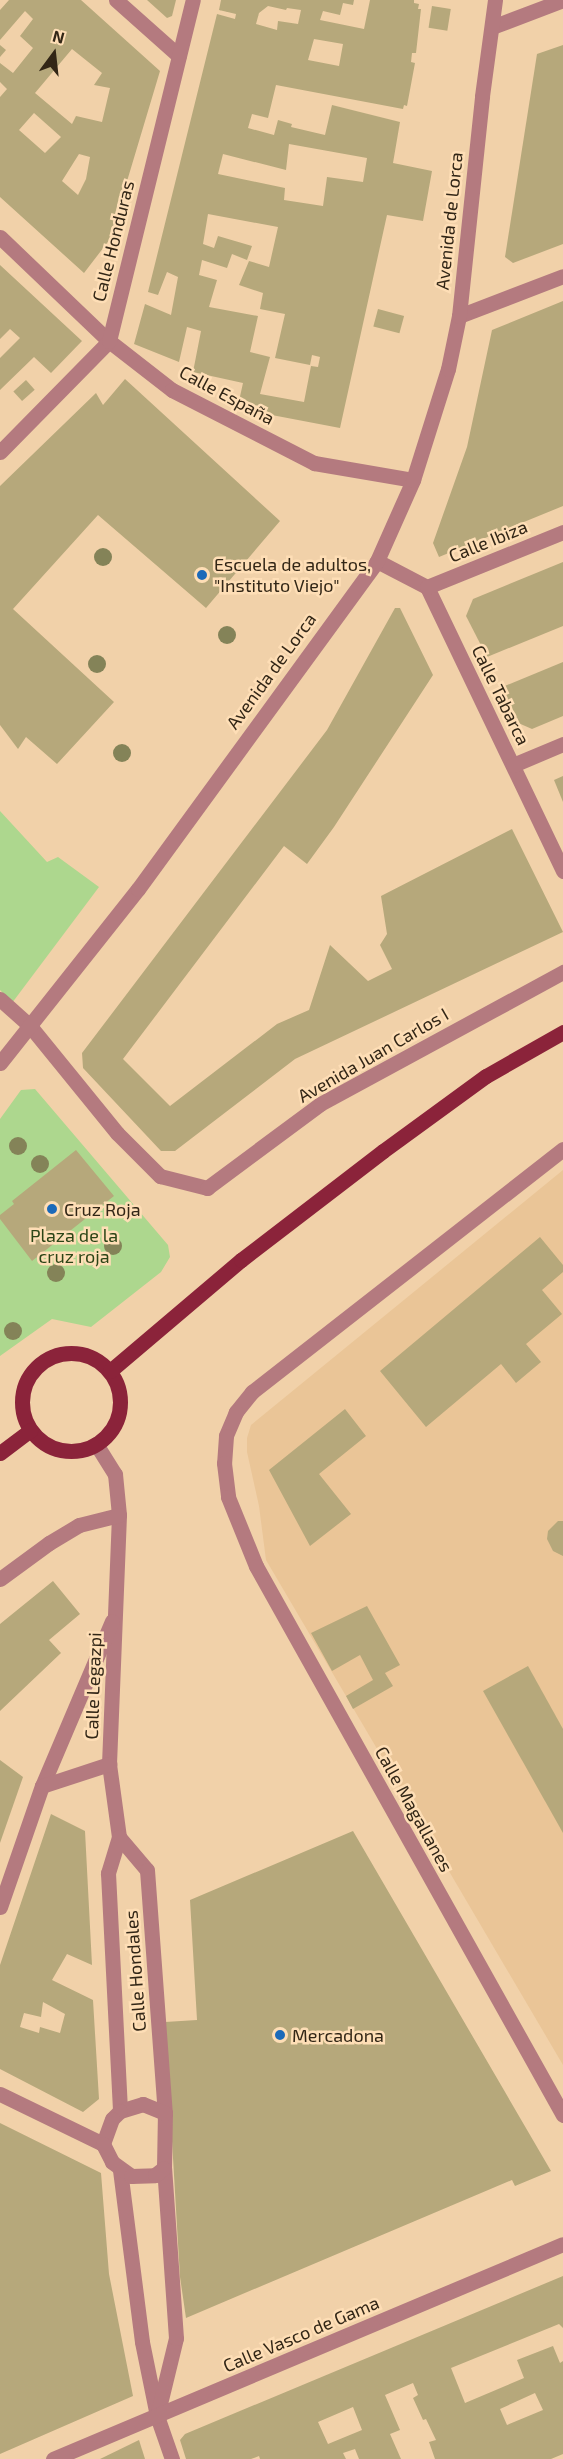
<!DOCTYPE html>
<meta charset="utf-8">
<style>
body{margin:0}
#map{position:relative;width:563px;height:2459px;overflow:hidden;background:#f1d1a9;font-family:"Exo 2",sans-serif}
div>[style]{position:absolute}
[style*='--x']{left:calc(var(--x)*1px);top:calc(var(--y)*1px);width:calc(var(--w)*1px);rotate:calc(var(--a)*1deg)}
.built>*{inset:0;background:#eac597}
.green>*{inset:0;background:#add78e}
.building>*{inset:0;background:#b6a87b;transform-origin:0 0}
.minor>*{height:15px;margin:-7.5px;padding:0 7.5px;transform-origin:7.5px;border-radius:7.5px;background:#b47a7f}
.major>*{height:15px;margin:-7.5px;padding:0 7.5px;transform-origin:7.5px;border-radius:7.5px;background:#8b233a}
.major>.ring{margin:-7.5px;padding:0;box-sizing:content-box;background:none;border:15px solid #8b233a;border-radius:50%}
.trees>*{width:18px;height:18px;margin:-9px;border-radius:50%;background:#848358}
.dots>*{width:16px;height:16px;translate:-50% -50%;box-sizing:border-box;border:3px solid #fedeb6;border-radius:50%}
span{translate:-50% -50%;white-space:nowrap;text-align:center;line-height:1.15;-webkit-text-stroke:5px #fedeb6;paint-order:stroke}
.street-label{font-size:18px;color:#322616}
.poi-label{font-size:18px;color:#322616}
.left{translate:0 -50%;text-align:left}
.park-label{font-size:18px;color:#2b4416}
.north{position:absolute;left:24px;top:24px;width:60px;height:60px;-webkit-text-stroke:4px #fedeb6;paint-order:stroke;rotate:15deg;font-size:16px;font-weight:700;line-height:24px;text-align:center;color:#322616}
.north::after{content:'';display:block;margin:auto;width:21px;height:27px;background:#322616;clip-path:polygon(50% 0,100% 100%,50% 72%,0 100%)}
</style>
<div id="map">
<div class="built">
<i style="clip-path:polygon(563px 1170px,563px 2065px,266px 1560px,259px 1506px,247px 1452px,247px 1438px,251px 1425px)"></i>
</div>
<div class="green">
<i style="clip-path:polygon(0 811px,47px 862px,58px 857px,99px 887px,12px 1003px,0 990px)"></i>
<i style="clip-path:polygon(35px 1089px,168px 1245px,170px 1257px,161px 1272px,91px 1327px,52px 1319px,0 1356px,0 1119px,21px 1090px)"></i>
</div>
<div class="building">
<i style="clip-path:polygon(evenodd,9px 0,81px 0,160px 71px,113px 228px,117px 230px,84px 273px,0 197px,0 97px,7px 89px,0 82px,0 63px,13px 73px,33px 48px,20px 36px,33px 19px,25px 11px,0 40px,0 10px,9px 0,72px 49px,102px 73px,94px 85px,110px 88px,102px 122px,76px 116px,72px 124px,35px 93px,72px 49px,9px 0,34px 113px,61px 137px,45px 153px,19px 130px,34px 113px,9px 0,79px 154px,90px 157px,86px 179px,78px 195px,62px 181px,79px 154px)"></i>
<i style="clip-path:polygon(147px 0,176px 0,172px 16px,167px 18px)"></i>
<i style="clip-path:polygon(evenodd,221px 0,354px 0,353px 5px,343px 3px,340px 15px,323px 11px,320px 20px,364px 29px,370px 0,414px 0,414px 3px,419px 4px,418px 9px,421px 9px,416px 53px,412px 53px,411px 62px,415px 63px,407px 106px,404px 105px,403px 109px,276px 85px,268px 118px,252px 114px,248px 128px,274px 135px,278px 120px,292px 124px,291px 127px,325px 135px,332px 105px,400px 122px,393px 163px,432px 171px,423px 221px,387px 215px,340px 428px,256px 412px,239px 401px,243px 383px,193px 372px,201px 331px,187px 327px,179px 362px,134px 344px,145px 304px,171px 315px,178px 277px,167px 272px,158px 295px,148px 292px,217px 14px,235px 19px,236px 14px,219px 10px,221px 0,268px 6px,286px 10px,287px 8px,301px 10px,298px 24px,278px 21px,277px 30px,256px 24px,259px 13px,268px 6px,221px 0,314px 39px,343px 44px,339px 66px,308px 60px,314px 39px,221px 0,289px 144px,367px 158px,363px 182px,327px 177px,323px 206px,284px 200px,285px 188px,218px 174px,223px 154px,286px 170px,289px 144px,221px 0,208px 214px,278px 227px,269px 267px,249px 261px,239px 285px,263px 293px,260px 309px,285px 314px,275px 358px,310px 365px,312px 355px,320px 357px,318px 367px,311px 366px,304px 402px,260px 394px,270px 357px,250px 352px,258px 316px,209px 307px,217px 280px,199px 275px,202px 260px,227px 268px,232px 254px,247px 260px,252px 246px,218px 236px,214px 248px,203px 244px,208px 214px)"></i>
<i style="left:432px;top:6px;width:19px;height:22px;rotate:9deg"></i>
<i style="clip-path:polygon(0 45px,6px 50px,0 57px)"></i>
<i style="clip-path:polygon(563px 45px,563px 244px,513px 263px,505px 257px,537px 54px)"></i>
<i style="clip-path:polygon(0 265px,82px 341px,51px 373px,34px 357px,0 390px,0 358px,20px 338px,10px 329px,0 339px)"></i>
<i style="clip-path:polygon(563px 301px,563px 506px,439px 557px,433px 543px,467px 447px,492px 330px)"></i>
<i style="left:378px;top:309px;width:27px;height:18px;rotate:15deg"></i>
<i style="clip-path:polygon(125px 379px,280px 521px,206px 608px,98px 515px,13px 609px,114px 702px,57px 764px,26px 737px,18px 749px,0 725px,0 486px,96px 393px,103px 405px)"></i>
<i style="left:26px;top:380px;width:13px;height:17px;rotate:48deg"></i>
<i style="clip-path:polygon(563px 562px,563px 626px,487px 657px,466px 616px,473px 599px)"></i>
<i style="clip-path:polygon(395px 608px,400px 608px,433px 675px,334px 827px,307px 864px,284px 846px,123px 1059px,170px 1106px,277px 1024px,309px 1010px,330px 945px,368px 981px,392px 969px,380px 945px,387px 934px,381px 896px,512px 829px,563px 932px,295px 1059px,175px 1151px,161px 1151px,83px 1068px,82px 1053px,327px 730px)"></i>
<i style="clip-path:polygon(563px 662px,563px 716px,532px 729px,516px 722px,500px 688px)"></i>
<i style="clip-path:polygon(563px 776px,563px 802px,554px 780px)"></i>
<i style="clip-path:polygon(76px 1150px,114px 1196px,32px 1261px,0 1219px,0 1215px,14px 1204px,12px 1201px)"></i>
<i style="clip-path:polygon(540px 1237px,563px 1265px,563px 1272px,542px 1290px,562px 1314px,526px 1344px,541px 1362px,516px 1383px,501px 1364px,426px 1427px,380px 1371px)"></i>
<i style="clip-path:polygon(345px 1409px,366px 1436px,319px 1474px,351px 1514px,310px 1546px,269px 1470px)"></i>
<i style="clip-path:polygon(558px 1521px,563px 1521px,563px 1556px,553px 1551px,547px 1539px,548px 1531px)"></i>
<i style="clip-path:polygon(53px 1581px,80px 1614px,49px 1640px,61px 1653px,0 1711px,0 1624px)"></i>
<i style="clip-path:polygon(367px 1606px,400px 1665px,385px 1673px,393px 1686px,353px 1709px,346px 1696px,373px 1680px,360px 1655px,332px 1671px,311px 1633px)"></i>
<i style="clip-path:polygon(528px 1666px,563px 1729px,563px 1833px,483px 1691px)"></i>
<i style="clip-path:polygon(0 1760px,23px 1777px,0 1843px)"></i>
<i style="clip-path:polygon(evenodd,51px 1814px,85px 1831px,92px 1965px,67px 1954px,52px 1980px,93px 2000px,99px 2099px,83px 2112px,0 2069px,0 1965px,51px 1814px,43px 2002px,65px 2014px,60px 2033px,40px 2027px,39px 2033px,20px 2027px,24px 2013px,41px 2017px,43px 2002px)"></i>
<i style="clip-path:polygon(353px 1831px,551px 2171px,515px 2186px,512px 2180px,186px 2318px,180px 2277px,165px 2022px,197px 2020px,190px 1900px)"></i>
<i style="clip-path:polygon(0 2123px,101px 2173px,109px 2274px,133px 2396px,0 2454px)"></i>
<i style="clip-path:polygon(evenodd,563px 2276px,563px 2328px,559px 2324px,451px 2368px,465px 2403px,524px 2378px,517px 2360px,553px 2346px,560px 2363px,563px 2361px,563px 2454px,551px 2459px,435px 2459px,429px 2442px,436px 2440px,426px 2419px,423px 2420px,413px 2398px,418px 2395px,413px 2383px,385px 2395px,400px 2430px,390px 2434px,401px 2459px,359px 2459px,355px 2449px,343px 2453px,346px 2459px,260px 2459px,259px 2456px,251px 2459px,186px 2459px,180px 2440px,185px 2434px,563px 2276px,535px 2393px,543px 2410px,507px 2425px,500px 2409px,535px 2393px,563px 2276px,353px 2407px,362px 2430px,328px 2444px,318px 2422px,353px 2407px)"></i>
<i style="clip-path:polygon(139px 2440px,145px 2459px,100px 2459px)"></i>
</div>
<div class="minor">
<i style="--x:116;--y:0;--w:84;--a:41.6"></i>
<i style="--x:492;--y:27;--w:76;--a:-20.8"></i>
<i style="--x:0;--y:237;--w:151;--a:43.7"></i>
<i style="--x:109;--y:341;--w:80;--a:37.9"></i>
<i style="--x:172;--y:390;--w:160;--a:27.2"></i>
<i style="--x:314;--y:463;--w:100;--a:9.7"></i>
<i style="--x:459;--y:316;--w:111;--a:-21"></i>
<i style="--x:0;--y:452;--w:156;--a:-45.5"></i>
<i style="--x:109;--y:341;--w:351;--a:-76.2"></i>
<i style="--x:377;--y:561;--w:56;--a:27.5"></i>
<i style="--x:427;--y:587;--w:315;--a:64.4"></i>
<i style="--x:427;--y:587;--w:147;--a:-22"></i>
<i style="--x:513;--y:765;--w:54;--a:-22.8"></i>
<i style="--x:0;--y:999;--w:40;--a:42"></i>
<i style="--x:30;--y:1026;--w:138;--a:50.9"></i>
<i style="--x:117;--y:1133;--w:61;--a:45"></i>
<i style="--x:160;--y:1176;--w:49;--a:14.3"></i>
<i style="--x:207;--y:1188;--w:141;--a:-36.6"></i>
<i style="--x:320;--y:1104;--w:277;--a:-28.5"></i>
<i style="--x:0;--y:1063;--w:222;--a:-51.6"></i>
<i style="--x:138;--y:889;--w:406;--a:-53.9"></i>
<i style="--x:377;--y:561;--w:89;--a:-66"></i>
<i style="--x:413;--y:480;--w:116;--a:-72.5"></i>
<i style="--x:448;--y:369;--w:54;--a:-78.3"></i>
<i style="--x:459;--y:316;--w:221;--a:-84"></i>
<i style="--x:482;--y:96;--w:97;--a:-82.3"></i>
<i style="--x:563;--y:1149;--w:395;--a:142"></i>
<i style="--x:252;--y:1392;--w:26;--a:129"></i>
<i style="--x:236;--y:1412;--w:26;--a:113"></i>
<i style="--x:226;--y:1436;--w:27;--a:94"></i>
<i style="--x:224;--y:1463;--w:34;--a:83"></i>
<i style="--x:228;--y:1497;--w:74;--a:67.9"></i>
<i style="--x:256;--y:1566;--w:629;--a:60.79"></i>
<i style="--x:96;--y:1444;--w:36;--a:58"></i>
<i style="--x:115;--y:1474;--w:41;--a:84.4"></i>
<i style="--x:119;--y:1515;--w:249;--a:92.3"></i>
<i style="--x:109;--y:1764;--w:74;--a:82.2"></i>
<i style="--x:119;--y:1837;--w:38;--a:107"></i>
<i style="--x:108;--y:1873;--w:238;--a:87.1"></i>
<i style="--x:0;--y:1579;--w:61;--a:-36.3"></i>
<i style="--x:49;--y:1543;--w:35;--a:-31"></i>
<i style="--x:79;--y:1525;--w:41;--a:-14"></i>
<i style="--x:42;--y:1786;--w:179;--a:-67"></i>
<i style="--x:119;--y:1837;--w:43;--a:49.7"></i>
<i style="--x:147;--y:1870;--w:244;--a:85.8"></i>
<i style="--x:0;--y:1907;--w:128;--a:-70.9"></i>
<i style="--x:42;--y:1786;--w:71;--a:-18.2"></i>
<i style="--x:0;--y:2094;--w:114;--a:25.9"></i>
<i style="--x:120;--y:2170;--w:173;--a:82.7"></i>
<i style="--x:142;--y:2342;--w:76;--a:78.5"></i>
<i style="--x:157;--y:2416;--w:46;--a:70.8"></i>
<i style="--x:157;--y:2416;--w:80;--a:-76.3"></i>
<i style="--x:176;--y:2338;--w:170;--a:-94"></i>
<i style="--x:164;--y:2168;--w:55;--a:-89"></i>
<i style="--x:165;--y:2113;--w:24;--a:-158"></i>
<i style="--x:143;--y:2104;--w:24;--a:163"></i>
<i style="--x:120;--y:2111;--w:11;--a:135"></i>
<i style="--x:112;--y:2119;--w:27;--a:110"></i>
<i style="--x:103;--y:2144;--w:20;--a:63"></i>
<i style="--x:112;--y:2162;--w:24;--a:36"></i>
<i style="--x:131;--y:2176;--w:24;--a:-2"></i>
<i style="--x:155;--y:2175;--w:11;--a:-38"></i>
<i style="--x:53;--y:2459;--w:553;--a:-22.86"></i>
</div>
<div class="major">
<i class="ring" style="left:22px;top:1353px;width:83px;height:83px"></i>
<i style="--x:110;--y:1371;--w:172;--a:-40.3"></i>
<i style="--x:241;--y:1260;--w:179;--a:-37.5"></i>
<i style="--x:383;--y:1151;--w:127;--a:-36.1"></i>
<i style="--x:486;--y:1076;--w:89;--a:-29.7"></i>
<i style="--x:0;--y:1453;--w:38;--a:-37"></i>
</div>
<div class="trees">
<i style="left:103px;top:557px"></i>
<i style="left:227px;top:635px"></i>
<i style="left:97px;top:664px"></i>
<i style="left:122px;top:753px"></i>
<i style="left:18px;top:1146px"></i>
<i style="left:40px;top:1164px"></i>
<i style="left:113px;top:1246px"></i>
<i style="left:56px;top:1273px"></i>
<i style="left:13px;top:1331px"></i>
</div>
<div class="dots">
<i style="left:202px;top:575px;background:#1c6ab9"></i>
<i style="left:52px;top:1209px;background:#1c6ab9"></i>
<i style="left:280px;top:2035px;background:#1c6ab9"></i>
</div>
<div class="street-label">
<span style="left:449px;top:221px;rotate:-84deg">Avenida de Lorca</span>
<span style="left:113px;top:241px;rotate:-76deg">Calle Honduras</span>
<span style="left:227px;top:395px;rotate:28deg">Calle España</span>
<span style="left:488px;top:541px;rotate:-22deg">Calle Ibiza</span>
<span style="left:271px;top:671px;rotate:-54deg">Avenida de Lorca</span>
<span style="left:501px;top:695px;rotate:64deg">Calle Tabarca</span>
<span style="left:373px;top:1055px;rotate:-30deg">Avenida Juan Carlos I</span>
<span style="left:93px;top:1686px;rotate:-88deg">Calle Legazpi</span>
<span style="left:414px;top:1809px;rotate:61deg">Calle Magallanes</span>
<span style="left:135px;top:1971px;rotate:-94deg">Calle Hondales</span>
<span style="left:301px;top:2334px;rotate:-23deg">Calle Vasco de Gama</span>
</div>
<div class="poi-label">
<span class="left" style="left:214px;top:575px">Escuela de adultos,<br>"Instituto Viejo"</span>
<span class="left" style="left:64px;top:1209px">Cruz Roja</span>
<span class="left" style="left:292px;top:2035px">Mercadona</span>
</div>
<div class="park-label">
<span style="left:74px;top:1246px">Plaza de la<br>cruz roja</span>
</div>
<div class="north">N</div>
</div>
